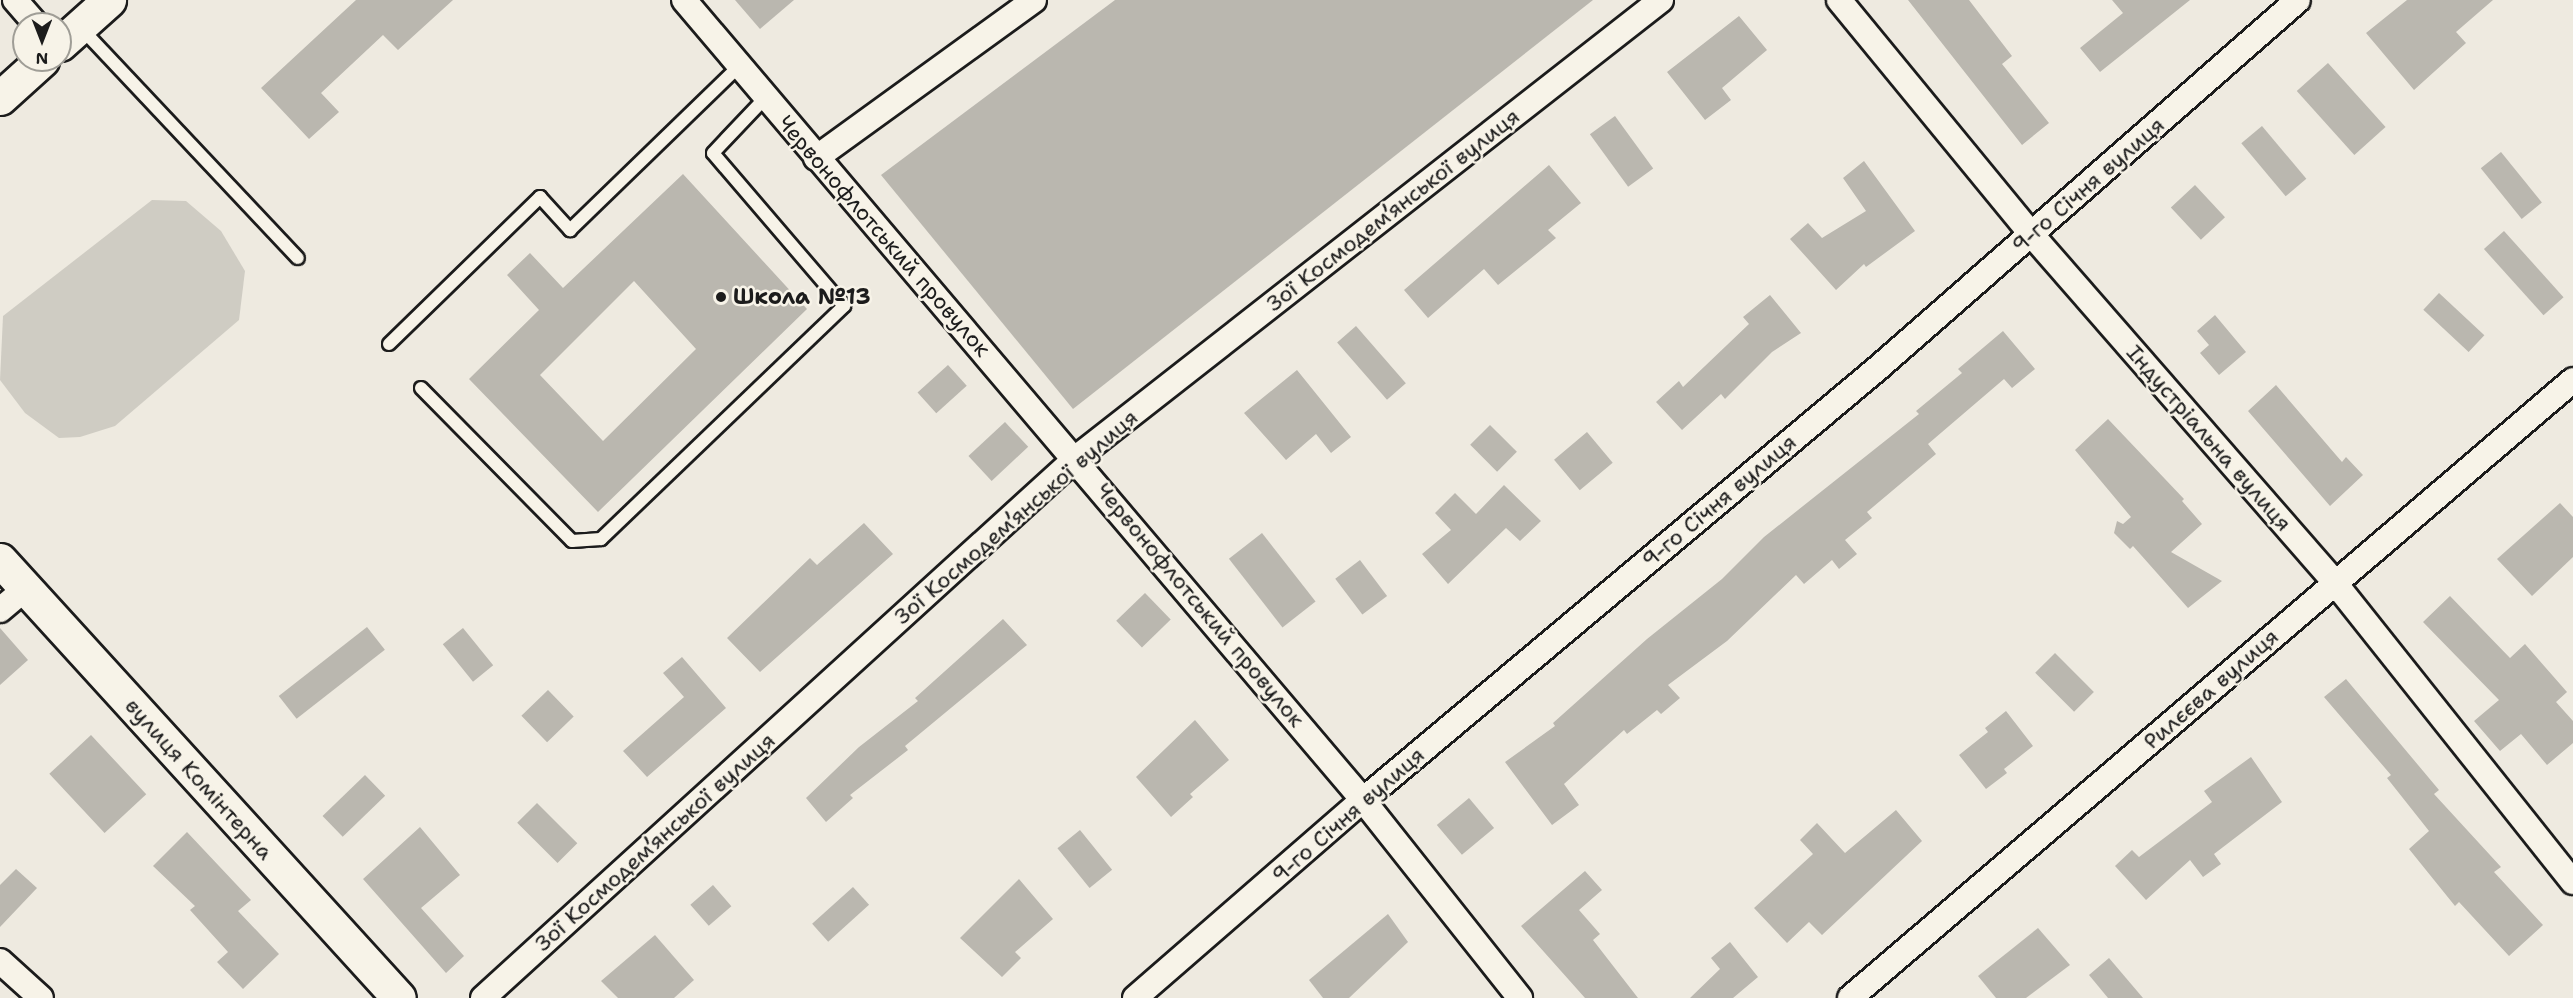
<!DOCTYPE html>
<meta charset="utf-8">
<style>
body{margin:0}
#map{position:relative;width:2573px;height:998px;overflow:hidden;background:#eeeae0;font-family:"Shantell Sans",sans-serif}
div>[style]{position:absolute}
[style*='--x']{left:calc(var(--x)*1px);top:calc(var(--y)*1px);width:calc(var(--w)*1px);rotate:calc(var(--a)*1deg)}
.green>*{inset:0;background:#cfccc3}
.building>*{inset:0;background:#bab7af;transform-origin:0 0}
.roads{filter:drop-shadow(2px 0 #1c1c1c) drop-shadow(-2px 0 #1c1c1c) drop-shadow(0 2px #1c1c1c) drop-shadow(0 -2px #1c1c1c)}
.service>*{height:12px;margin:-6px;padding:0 6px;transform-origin:6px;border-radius:6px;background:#f7f3e8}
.minor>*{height:24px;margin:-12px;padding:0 12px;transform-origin:12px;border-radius:12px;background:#f7f3e8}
.primary>*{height:33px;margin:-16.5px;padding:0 16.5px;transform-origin:16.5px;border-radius:16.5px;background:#f7f3e8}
.dots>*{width:16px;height:16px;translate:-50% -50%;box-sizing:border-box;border:3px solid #f7f3e8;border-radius:50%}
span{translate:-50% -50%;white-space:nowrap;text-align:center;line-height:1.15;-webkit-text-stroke:5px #f7f3e8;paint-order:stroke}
.street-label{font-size:22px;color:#1c1c1c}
.poi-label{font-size:22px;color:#1c1c1c;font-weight:700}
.left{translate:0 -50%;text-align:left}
.north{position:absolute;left:12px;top:12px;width:60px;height:60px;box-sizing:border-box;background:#f7f3e8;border:2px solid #9f9d96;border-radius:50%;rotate:180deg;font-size:16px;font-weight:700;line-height:24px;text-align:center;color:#1c1c1c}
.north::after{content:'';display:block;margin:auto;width:21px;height:27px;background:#1c1c1c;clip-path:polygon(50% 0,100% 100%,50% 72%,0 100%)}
</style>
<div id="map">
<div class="green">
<i style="clip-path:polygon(152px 200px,186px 201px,221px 231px,245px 271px,239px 320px,115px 426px,80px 437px,59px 438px,25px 413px,0 380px,3px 316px)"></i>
</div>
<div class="building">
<i style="clip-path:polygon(356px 0,453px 0,398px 50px,383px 35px,321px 93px,339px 112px,309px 139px,261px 88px)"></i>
<i style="clip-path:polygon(735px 0,794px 0,760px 29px)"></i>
<i style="clip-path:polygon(1115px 0,1593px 0,1073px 409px,881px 175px)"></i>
<i style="clip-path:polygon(1908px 0,1969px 0,2012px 56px,2002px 64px,2049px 123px,2022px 145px)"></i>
<i style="clip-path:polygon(2112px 0,2190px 0,2100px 72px,2080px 48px,2123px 13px)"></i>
<i style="clip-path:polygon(2407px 0,2493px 0,2456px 32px,2466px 43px,2414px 90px,2366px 33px)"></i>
<i style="clip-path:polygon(1739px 16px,1767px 50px,1722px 88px,1731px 100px,1705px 120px,1667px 72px)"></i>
<i style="left:2328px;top:63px;width:86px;height:42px;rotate:48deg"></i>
<i style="left:1615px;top:116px;width:65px;height:31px;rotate:54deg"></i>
<i style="left:2262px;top:126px;width:69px;height:27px;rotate:50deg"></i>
<i style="left:2501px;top:152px;width:65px;height:26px;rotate:51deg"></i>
<i style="clip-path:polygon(1864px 161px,1915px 231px,1866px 267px,1864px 264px,1836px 290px,1790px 239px,1808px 223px,1822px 238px,1866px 211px,1843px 178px)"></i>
<i style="clip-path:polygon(1549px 165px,1581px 203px,1548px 230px,1556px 238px,1498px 285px,1484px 269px,1428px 318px,1404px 290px)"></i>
<i style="clip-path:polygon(evenodd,683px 174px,807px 309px,598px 512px,469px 379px,539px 310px,507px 275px,530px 253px,563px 288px,683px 174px,634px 281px,696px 349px,603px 441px,540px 375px,634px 281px)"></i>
<i style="left:2195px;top:185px;width:44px;height:33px;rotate:47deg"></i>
<i style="left:2504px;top:231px;width:89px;height:27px;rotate:48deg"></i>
<i style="left:2439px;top:293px;width:62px;height:23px;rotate:43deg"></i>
<i style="clip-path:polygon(1770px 295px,1801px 333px,1772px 352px,1725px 399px,1721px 394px,1682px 430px,1656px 402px,1679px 381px,1683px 387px,1749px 324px,1743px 317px)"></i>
<i style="clip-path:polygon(2215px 315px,2246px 352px,2219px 375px,2200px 353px,2209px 345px,2197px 331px)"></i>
<i style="left:1356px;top:326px;width:76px;height:25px;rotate:49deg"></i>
<i style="clip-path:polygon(2003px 331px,2035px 369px,2012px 388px,2004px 379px,1928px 444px,1936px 454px,1867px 512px,1872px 518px,1845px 540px,1857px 554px,1839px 569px,1832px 560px,1804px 584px,1796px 575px,1727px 641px,1668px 685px,1680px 698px,1661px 714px,1657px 710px,1627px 734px,1624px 730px,1564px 784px,1579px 805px,1552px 825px,1505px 762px,1555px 726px,1553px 723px,1647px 639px,1722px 579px,1764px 537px,1919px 414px,1916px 411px,1962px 373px,1958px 369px)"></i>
<i style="left:948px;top:365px;width:28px;height:41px;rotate:48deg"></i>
<i style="clip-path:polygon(1297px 370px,1351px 437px,1331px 453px,1316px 434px,1286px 460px,1244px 413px)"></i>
<i style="clip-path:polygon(2276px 385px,2342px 462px,2346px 457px,2363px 475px,2330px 506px,2248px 411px)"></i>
<i style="clip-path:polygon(2108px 419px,2184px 499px,2182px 501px,2202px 524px,2171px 552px,2222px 581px,2188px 608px,2133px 546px,2130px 549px,2114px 533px,2117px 521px,2123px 524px,2131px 517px,2075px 450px)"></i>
<i style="left:1005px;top:422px;width:34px;height:50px;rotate:47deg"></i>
<i style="left:1490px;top:425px;width:38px;height:28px;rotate:45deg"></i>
<i style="left:1587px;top:432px;width:40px;height:43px;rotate:50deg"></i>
<i style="clip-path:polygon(1504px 485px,1541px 521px,1520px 541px,1506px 528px,1448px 584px,1422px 554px,1451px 530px,1435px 513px,1455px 493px,1476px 514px)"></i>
<i style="clip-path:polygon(2560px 503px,2573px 517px,2573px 557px,2532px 596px,2497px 559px)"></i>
<i style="clip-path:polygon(864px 523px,893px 554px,760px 672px,727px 638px,810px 558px,817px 565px)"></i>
<i style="left:1262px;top:533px;width:87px;height:42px;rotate:52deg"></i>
<i style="left:1360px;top:560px;width:45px;height:31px;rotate:53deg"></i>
<i style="left:1145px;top:593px;width:37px;height:40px;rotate:46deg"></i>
<i style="clip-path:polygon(2450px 596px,2510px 658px,2525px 644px,2567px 692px,2556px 702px,2573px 721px,2573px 743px,2547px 765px,2521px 734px,2500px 751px,2474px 721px,2499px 700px,2423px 622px)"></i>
<i style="clip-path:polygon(1003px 619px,1027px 645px,905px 746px,908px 750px,850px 795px,853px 798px,826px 822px,806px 798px,859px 747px,918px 701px,915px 698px)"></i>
<i style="left:367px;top:627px;width:29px;height:112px;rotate:52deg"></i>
<i style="clip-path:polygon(0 628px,28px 660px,0 685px)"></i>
<i style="left:463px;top:628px;width:48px;height:26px;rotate:51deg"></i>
<i style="left:2055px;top:653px;width:55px;height:28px;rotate:45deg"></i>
<i style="clip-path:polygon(682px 657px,726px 708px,647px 777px,623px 751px,684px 697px,663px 673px)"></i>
<i style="clip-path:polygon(2346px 679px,2439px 790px,2434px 794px,2501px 867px,2494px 872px,2543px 925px,2509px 956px,2459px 902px,2455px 906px,2409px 849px,2429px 831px,2387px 778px,2391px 775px,2324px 697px)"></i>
<i style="left:548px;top:690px;width:37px;height:37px;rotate:46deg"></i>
<i style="clip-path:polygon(2006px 711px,2033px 746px,2004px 769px,2007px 773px,1986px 789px,1959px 755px,1988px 732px,1985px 728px)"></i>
<i style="clip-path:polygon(1195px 720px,1229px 760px,1190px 794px,1193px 797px,1171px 817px,1136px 777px)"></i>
<i style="left:91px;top:735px;width:81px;height:57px;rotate:47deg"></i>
<i style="clip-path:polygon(2251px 757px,2282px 802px,2214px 854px,2221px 864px,2203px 877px,2190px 860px,2146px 900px,2115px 866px,2132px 850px,2139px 857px,2212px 802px,2204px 791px)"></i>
<i style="left:365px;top:775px;width:29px;height:59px;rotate:46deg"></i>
<i style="left:1469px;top:798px;width:39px;height:42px;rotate:50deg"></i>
<i style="left:537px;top:803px;width:57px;height:28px;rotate:45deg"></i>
<i style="clip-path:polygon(1896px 810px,1922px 841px,1822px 935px,1809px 922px,1787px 943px,1754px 908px,1813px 854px,1800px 840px,1817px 823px,1845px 853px)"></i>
<i style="clip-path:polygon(420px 827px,460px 875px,421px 908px,464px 956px,446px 973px,363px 879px)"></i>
<i style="left:1080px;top:830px;width:51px;height:29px;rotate:51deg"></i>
<i style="clip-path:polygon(187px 832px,251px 900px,238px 911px,279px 954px,243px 989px,217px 962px,228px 952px,190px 910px,195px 906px,153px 866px)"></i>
<i style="clip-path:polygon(16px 869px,37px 888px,0 927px,0 885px)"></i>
<i style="clip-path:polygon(1585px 871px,1602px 890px,1579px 910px,1600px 934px,1593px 940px,1638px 998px,1585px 998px,1521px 926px)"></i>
<i style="clip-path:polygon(1019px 879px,1053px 919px,1015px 952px,1021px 958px,1002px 977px,960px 938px)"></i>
<i style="left:713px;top:885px;width:28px;height:30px;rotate:49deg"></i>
<i style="left:853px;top:887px;width:24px;height:55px;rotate:48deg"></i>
<i style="clip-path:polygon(1388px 914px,1408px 942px,1349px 998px,1323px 998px,1309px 980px)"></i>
<i style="clip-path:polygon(2038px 928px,2070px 965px,2026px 998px,1996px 998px,1978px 976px)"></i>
<i style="clip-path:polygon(655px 935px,694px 980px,674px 998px,618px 998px,601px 981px)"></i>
<i style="clip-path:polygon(1730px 942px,1758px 977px,1733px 998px,1690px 998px,1720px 969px,1711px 958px)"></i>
<i style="clip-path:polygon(2109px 958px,2143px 998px,2108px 998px,2089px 975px)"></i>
</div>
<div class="roads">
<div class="service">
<i style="--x:81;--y:28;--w:316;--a:46.7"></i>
<i style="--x:389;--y:344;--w:211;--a:-44.2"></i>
<i style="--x:540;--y:197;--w:45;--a:47.7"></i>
<i style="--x:570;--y:230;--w:235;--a:-44.1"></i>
<i style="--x:421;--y:388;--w:215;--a:45.4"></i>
<i style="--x:572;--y:541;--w:29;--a:-4"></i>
<i style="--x:601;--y:539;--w:337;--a:-43.8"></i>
<i style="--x:844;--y:306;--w:201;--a:-130.6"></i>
<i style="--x:713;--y:153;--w:76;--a:-46.6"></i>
</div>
<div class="minor">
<i style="--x:15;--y:0;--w:32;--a:49"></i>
<i style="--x:684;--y:0;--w:1049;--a:49.68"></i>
<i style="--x:1363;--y:800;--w:253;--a:51.6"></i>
<i style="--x:1839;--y:0;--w:303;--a:50.6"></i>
<i style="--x:2031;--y:234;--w:463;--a:48.9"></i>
<i style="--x:2335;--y:583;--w:382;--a:51.5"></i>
<i style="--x:816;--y:158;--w:269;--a:-35.9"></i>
<i style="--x:0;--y:610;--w:34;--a:-40"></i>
<i style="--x:0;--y:961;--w:55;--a:42.1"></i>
<i style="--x:483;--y:998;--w:802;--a:-42.32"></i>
<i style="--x:1076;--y:458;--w:743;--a:-38.06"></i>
<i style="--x:1135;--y:998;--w:302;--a:-41"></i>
<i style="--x:1363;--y:800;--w:672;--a:-39.99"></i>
<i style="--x:1878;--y:368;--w:558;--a:-41.22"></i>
<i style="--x:1850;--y:998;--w:951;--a:-40.52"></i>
</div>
<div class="primary">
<i style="--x:60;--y:44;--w:66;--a:-41.9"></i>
<i style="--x:0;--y:98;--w:57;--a:-42.1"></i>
<i style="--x:0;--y:560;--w:592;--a:47.67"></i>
</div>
</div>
<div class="dots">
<i style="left:721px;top:297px;background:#1c1c1c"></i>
</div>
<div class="street-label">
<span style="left:2088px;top:185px;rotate:-41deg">9-го Січня вулиця</span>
<span style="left:1393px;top:210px;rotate:-38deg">Зої Космодем’янської вулиця</span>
<span style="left:884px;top:236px;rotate:49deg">Червонофлотський провулок</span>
<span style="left:2209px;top:438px;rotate:49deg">Індустріальна вулиця</span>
<span style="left:1719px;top:501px;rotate:-40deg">9-го Січня вулиця</span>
<span style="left:1016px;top:517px;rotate:-41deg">Зої Космодем’янської вулиця</span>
<span style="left:1200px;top:605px;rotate:50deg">Червонофлотський провулок</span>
<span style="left:2211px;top:689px;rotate:-41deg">Рилєєва вулиця</span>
<span style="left:199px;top:779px;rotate:48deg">вулиця Комінтерна</span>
<span style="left:1348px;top:815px;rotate:-41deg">9-го Січня вулиця</span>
<span style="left:655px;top:842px;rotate:-42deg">Зої Космодем’янської вулиця</span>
</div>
<div class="poi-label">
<span class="left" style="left:733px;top:297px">Школа №13</span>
</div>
<div class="north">N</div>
</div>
